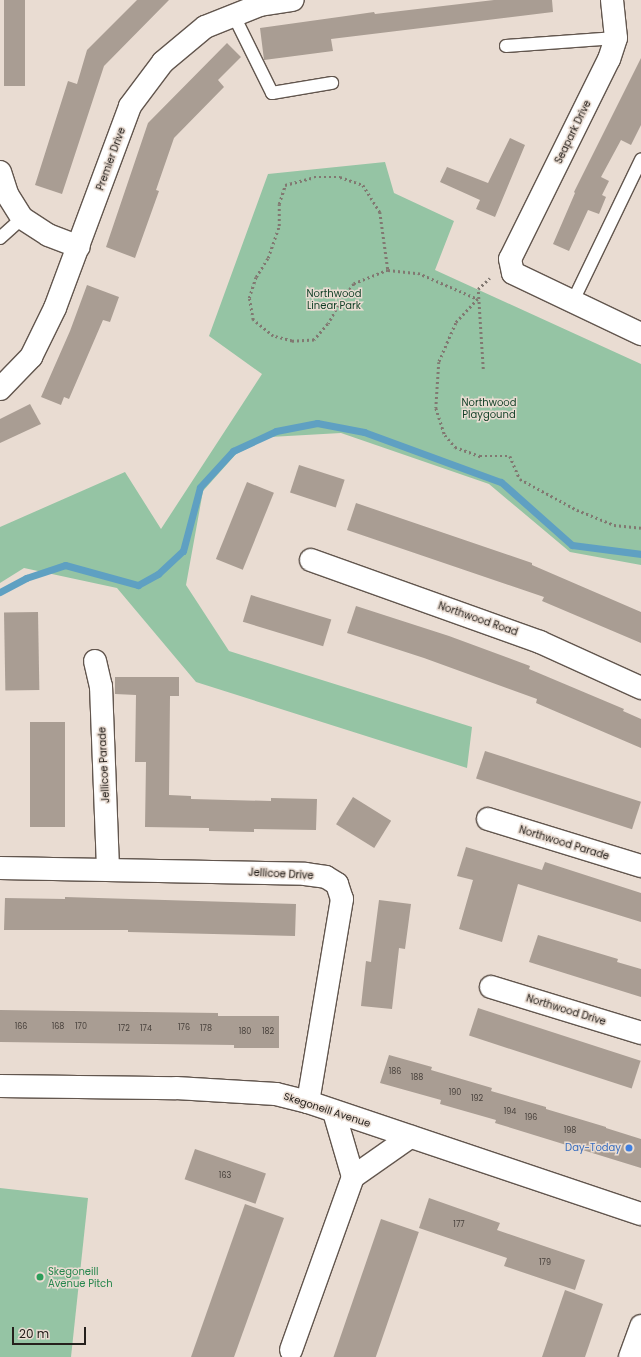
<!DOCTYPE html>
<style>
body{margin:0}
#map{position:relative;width:641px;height:1357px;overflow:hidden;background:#e9dcd2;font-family:Poppins,sans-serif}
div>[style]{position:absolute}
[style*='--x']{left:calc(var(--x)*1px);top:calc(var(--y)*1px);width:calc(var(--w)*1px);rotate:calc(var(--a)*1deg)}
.green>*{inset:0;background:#95c4a4}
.stream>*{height:7px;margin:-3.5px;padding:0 3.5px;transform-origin:3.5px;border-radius:3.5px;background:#5fa0c2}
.building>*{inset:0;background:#a99d93;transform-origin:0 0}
.path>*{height:2.5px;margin-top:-1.25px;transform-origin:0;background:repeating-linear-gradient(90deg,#817871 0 2px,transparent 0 5px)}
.roads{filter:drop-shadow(1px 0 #62564e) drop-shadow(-1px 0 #62564e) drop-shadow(0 1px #62564e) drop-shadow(0 -1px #62564e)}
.service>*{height:12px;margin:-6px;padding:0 6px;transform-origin:6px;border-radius:6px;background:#fff}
.minor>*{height:22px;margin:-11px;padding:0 11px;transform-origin:11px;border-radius:11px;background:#fff}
.tertiary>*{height:22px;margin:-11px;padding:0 11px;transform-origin:11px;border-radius:11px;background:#fff}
.dots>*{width:11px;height:11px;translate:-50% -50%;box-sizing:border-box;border:2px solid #e9dcd2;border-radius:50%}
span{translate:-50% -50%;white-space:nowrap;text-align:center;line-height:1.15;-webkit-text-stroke:3px #e9dcd2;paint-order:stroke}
.number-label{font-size:8px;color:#463f3a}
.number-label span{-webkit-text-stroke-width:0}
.street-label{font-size:10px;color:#25201c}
.park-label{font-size:10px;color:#0f3e25}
.shop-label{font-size:10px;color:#366cbe}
.right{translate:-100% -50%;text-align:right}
.leisure-label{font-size:10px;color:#27864d}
.left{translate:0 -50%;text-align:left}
.scale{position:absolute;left:12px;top:1327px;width:74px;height:18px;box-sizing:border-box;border:2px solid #25201c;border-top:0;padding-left:5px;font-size:12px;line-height:14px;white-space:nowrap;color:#25201c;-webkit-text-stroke:3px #e9dcd2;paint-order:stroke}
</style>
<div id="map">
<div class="green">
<i style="clip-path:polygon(385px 162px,394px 193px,454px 221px,435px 270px,641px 364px,641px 565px,570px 552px,489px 484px,341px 433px,270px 437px,236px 454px,203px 491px,186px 585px,229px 651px,472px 727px,467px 768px,196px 682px,117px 588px,24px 568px,0 583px,0 527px,125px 472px,161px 529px,262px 374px,209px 336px,268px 174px)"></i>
<i style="clip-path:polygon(0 1188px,88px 1198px,71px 1357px,0 1357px)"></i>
</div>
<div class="stream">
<i style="--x:0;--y:592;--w:30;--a:-28"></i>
<i style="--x:26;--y:578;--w:41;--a:-18.4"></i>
<i style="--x:65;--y:565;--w:76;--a:15.3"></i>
<i style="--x:138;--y:585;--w:23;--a:-29"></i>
<i style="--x:158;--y:574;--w:34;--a:-43"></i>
<i style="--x:183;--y:551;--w:66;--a:-75.1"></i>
<i style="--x:200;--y:487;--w:49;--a:-47.5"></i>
<i style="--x:233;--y:451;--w:47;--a:-24.9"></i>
<i style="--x:276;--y:431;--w:42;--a:-11"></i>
<i style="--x:317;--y:423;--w:48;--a:10.8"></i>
<i style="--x:364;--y:432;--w:146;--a:20.1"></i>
<i style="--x:501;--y:482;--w:95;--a:41.6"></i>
<i style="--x:572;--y:545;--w:70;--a:7.4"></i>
</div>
<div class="building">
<i style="left:4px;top:0;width:21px;height:86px"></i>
<i style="clip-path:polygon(137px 0,169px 0,104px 66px,62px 194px,35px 185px,68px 81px,77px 84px,87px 50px)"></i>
<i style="clip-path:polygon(494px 0,552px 0,553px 12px,331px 39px,333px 51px,264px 60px,260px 28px,346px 16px,374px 12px,375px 14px)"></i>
<i style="clip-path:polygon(227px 43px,241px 57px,218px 80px,224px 87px,174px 138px,156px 190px,159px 191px,135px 258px,106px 247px,148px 123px)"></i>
<i style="clip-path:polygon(641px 58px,641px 125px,631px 145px,621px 140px,601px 177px,609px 181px,602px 195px,606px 197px,599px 214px,588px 210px,569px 251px,553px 244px,575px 193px,574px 192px)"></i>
<i style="clip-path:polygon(510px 138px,525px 145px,495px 217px,476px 209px,480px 200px,440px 182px,447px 167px,488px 183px)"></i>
<i style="clip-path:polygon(87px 285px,119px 297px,110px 322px,103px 320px,69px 399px,64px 397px,61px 405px,41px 397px,70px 331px)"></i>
<i style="clip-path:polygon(30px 404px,41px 424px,0 443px,0 419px)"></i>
<i style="left:299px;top:465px;width:48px;height:29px;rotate:18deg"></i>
<i style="left:247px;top:482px;width:29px;height:83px;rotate:22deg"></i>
<i style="clip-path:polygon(356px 503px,532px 563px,532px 565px,641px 612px,641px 643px,542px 601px,544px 597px,347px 530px)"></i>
<i style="left:251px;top:595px;width:84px;height:28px;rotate:17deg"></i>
<i style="clip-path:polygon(356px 606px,449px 636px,530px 666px,529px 669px,624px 709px,623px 711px,641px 719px,641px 748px,536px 703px,537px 699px,424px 658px,347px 633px)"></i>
<i style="left:38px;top:612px;width:78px;height:34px;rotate:89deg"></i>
<i style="clip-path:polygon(115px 677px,179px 677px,179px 696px,170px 696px,169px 795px,191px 796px,191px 799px,271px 801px,271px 798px,317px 799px,316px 830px,254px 829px,254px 832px,209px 831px,209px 828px,145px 827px,146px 762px,135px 762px,136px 695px,115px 694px)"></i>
<i style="left:30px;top:722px;width:35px;height:105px"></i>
<i style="left:485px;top:751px;width:164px;height:29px;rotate:18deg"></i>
<i style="left:353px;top:797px;width:45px;height:32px;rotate:32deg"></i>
<i style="clip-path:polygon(466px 847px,542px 870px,545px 862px,641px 893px,641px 922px,518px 884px,502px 942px,459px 929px,473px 880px,457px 876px)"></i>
<i style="clip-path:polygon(65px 897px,296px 904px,295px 936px,128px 932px,128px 930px,4px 930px,5px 898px,65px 899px)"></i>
<i style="clip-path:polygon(379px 900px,411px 904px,405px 949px,399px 948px,392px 1009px,361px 1006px,366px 961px,371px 962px)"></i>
<i style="clip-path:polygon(538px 935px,618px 959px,617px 962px,641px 969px,641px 997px,529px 962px)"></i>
<i style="left:478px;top:1008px;width:171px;height:29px;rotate:18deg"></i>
<i style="clip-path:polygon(0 1010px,218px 1013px,218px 1016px,279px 1016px,279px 1048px,234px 1048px,234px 1045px,0 1042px)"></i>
<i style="clip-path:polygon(389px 1055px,432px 1067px,431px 1070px,492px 1088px,491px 1091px,546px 1107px,546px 1109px,606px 1127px,606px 1128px,641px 1139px,641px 1168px,495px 1123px,496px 1120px,440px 1104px,441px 1100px,380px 1083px)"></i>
<i style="left:195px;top:1149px;width:75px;height:32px;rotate:19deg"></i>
<i style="clip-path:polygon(429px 1198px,500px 1223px,497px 1230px,585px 1260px,575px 1290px,504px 1266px,507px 1258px,419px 1228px)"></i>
<i style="clip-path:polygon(245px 1204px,284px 1218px,252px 1307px,234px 1357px,191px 1357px)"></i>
<i style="left:381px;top:1219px;width:40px;height:146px;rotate:19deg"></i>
<i style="clip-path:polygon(565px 1290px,603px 1304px,585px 1357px,542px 1357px)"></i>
</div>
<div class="path">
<i style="--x:388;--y:270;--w:37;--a:158"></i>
<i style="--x:354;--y:284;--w:21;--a:127"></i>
<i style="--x:341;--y:301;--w:26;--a:119"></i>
<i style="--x:328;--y:324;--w:21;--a:131"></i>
<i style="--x:314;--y:340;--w:22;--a:177"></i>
<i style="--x:292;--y:341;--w:20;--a:-165"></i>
<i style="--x:273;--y:336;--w:26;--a:-141"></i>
<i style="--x:253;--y:320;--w:22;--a:-100"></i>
<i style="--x:249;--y:298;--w:22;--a:-72"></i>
<i style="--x:256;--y:277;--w:22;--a:-58"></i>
<i style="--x:268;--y:258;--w:34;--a:-71"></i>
<i style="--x:279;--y:226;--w:22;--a:-90"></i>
<i style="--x:279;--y:204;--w:20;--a:-72"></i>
<i style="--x:285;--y:185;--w:30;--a:-15"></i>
<i style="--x:314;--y:177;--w:26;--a:0"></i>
<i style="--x:340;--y:177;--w:24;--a:19"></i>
<i style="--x:363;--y:185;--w:32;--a:58"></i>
<i style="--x:380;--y:212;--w:59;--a:82.1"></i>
<i style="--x:388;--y:270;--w:30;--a:6"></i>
<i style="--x:418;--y:273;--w:65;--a:23.4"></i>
<i style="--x:478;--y:299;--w:33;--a:133"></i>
<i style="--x:456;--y:323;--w:43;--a:113.6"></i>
<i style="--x:439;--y:362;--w:46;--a:93.7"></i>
<i style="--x:436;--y:408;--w:28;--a:72"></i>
<i style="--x:445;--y:435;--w:16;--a:50"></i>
<i style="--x:455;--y:447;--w:27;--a:20"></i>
<i style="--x:480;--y:456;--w:30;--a:0"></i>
<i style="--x:510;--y:456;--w:25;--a:67"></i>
<i style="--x:520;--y:479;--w:65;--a:28.5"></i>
<i style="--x:577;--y:510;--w:40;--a:22"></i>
<i style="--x:614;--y:525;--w:27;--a:6"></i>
<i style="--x:483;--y:369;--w:80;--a:-93.6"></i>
<i style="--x:478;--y:289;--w:16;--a:-43"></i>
</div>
<div class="roads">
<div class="service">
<i style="--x:234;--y:16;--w:86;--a:63.7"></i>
<i style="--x:272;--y:93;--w:61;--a:-9.5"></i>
<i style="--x:506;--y:46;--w:110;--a:-4.2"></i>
<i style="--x:0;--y:238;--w:30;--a:-42"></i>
<i style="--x:573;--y:301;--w:157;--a:-64.3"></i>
</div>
<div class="minor">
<i style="--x:612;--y:0;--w:38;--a:84"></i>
<i style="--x:616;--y:38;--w:22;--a:108"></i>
<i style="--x:609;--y:59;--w:223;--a:116.3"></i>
<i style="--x:510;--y:259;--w:14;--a:78"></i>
<i style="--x:513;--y:273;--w:142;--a:25.5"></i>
<i style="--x:0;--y:172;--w:23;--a:72"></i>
<i style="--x:7;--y:194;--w:28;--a:58"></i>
<i style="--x:22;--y:218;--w:31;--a:33"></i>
<i style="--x:48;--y:235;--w:33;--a:21"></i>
<i style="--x:0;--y:389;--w:45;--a:-45.9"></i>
<i style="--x:31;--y:357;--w:55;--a:-63.9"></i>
<i style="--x:55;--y:308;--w:215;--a:-69.6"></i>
<i style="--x:130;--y:106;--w:55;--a:-53.1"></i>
<i style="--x:163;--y:62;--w:55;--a:-39.8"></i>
<i style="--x:205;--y:27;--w:59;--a:-21.8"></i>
<i style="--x:260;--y:5;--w:33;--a:-9"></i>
<i style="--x:311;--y:560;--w:243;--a:19.7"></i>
<i style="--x:540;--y:642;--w:111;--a:24.5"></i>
<i style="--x:95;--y:661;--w:26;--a:77"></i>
<i style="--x:101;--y:686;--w:183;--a:87.8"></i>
<i style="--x:488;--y:819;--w:160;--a:17.1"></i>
<i style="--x:0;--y:868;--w:305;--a:1.1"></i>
<i style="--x:305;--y:874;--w:21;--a:8"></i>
<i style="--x:326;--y:877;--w:13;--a:32"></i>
<i style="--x:337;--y:884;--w:16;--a:72"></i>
<i style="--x:342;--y:899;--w:206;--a:99.5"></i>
<i style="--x:491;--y:987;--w:157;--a:17"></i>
<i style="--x:334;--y:1112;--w:68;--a:73.7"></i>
<i style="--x:291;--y:1350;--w:184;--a:-70.3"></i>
<i style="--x:353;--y:1177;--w:70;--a:-35.1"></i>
<i style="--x:630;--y:1357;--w:33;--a:-70"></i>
</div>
<div class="tertiary">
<i style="--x:0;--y:1086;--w:176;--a:0.7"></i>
<i style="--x:176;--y:1088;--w:100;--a:3.4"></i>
<i style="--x:276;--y:1094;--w:33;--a:14"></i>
<i style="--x:308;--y:1102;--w:351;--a:18.6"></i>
</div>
</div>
<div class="dots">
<i style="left:629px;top:1148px;background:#3f7fe0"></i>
<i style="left:40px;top:1277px;background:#2e9e5b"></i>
</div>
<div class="number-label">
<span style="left:21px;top:1027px">166</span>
<span style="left:58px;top:1027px">168</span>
<span style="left:81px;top:1027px">170</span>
<span style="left:184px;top:1028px">176</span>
<span style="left:124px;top:1029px">172</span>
<span style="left:146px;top:1029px">174</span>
<span style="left:206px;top:1029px">178</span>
<span style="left:245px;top:1032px">180</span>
<span style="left:268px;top:1032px">182</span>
<span style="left:395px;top:1072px">186</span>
<span style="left:417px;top:1078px">188</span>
<span style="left:455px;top:1093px">190</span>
<span style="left:477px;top:1099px">192</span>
<span style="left:510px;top:1112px">194</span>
<span style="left:531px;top:1118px">196</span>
<span style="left:570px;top:1131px">198</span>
<span style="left:225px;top:1176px">163</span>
<span style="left:459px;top:1225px">177</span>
<span style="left:545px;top:1263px">179</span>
</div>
<div class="street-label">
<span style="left:573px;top:132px;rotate:-64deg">Seapark Drive</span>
<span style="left:111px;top:159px;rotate:-70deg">Premier Drive</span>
<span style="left:478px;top:619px;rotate:19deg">Northwood Road</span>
<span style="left:104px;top:765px;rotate:-93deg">Jellicoe Parade</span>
<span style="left:564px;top:843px;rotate:17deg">Northwood Parade</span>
<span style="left:281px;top:874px;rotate:3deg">Jellicoe Drive</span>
<span style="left:566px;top:1010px;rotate:17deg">Northwood Drive</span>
<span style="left:327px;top:1110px;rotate:18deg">Skegoneill Avenue</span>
</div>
<div class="park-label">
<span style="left:334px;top:299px">Northwood<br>Linear Park</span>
<span style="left:489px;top:408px">Northwood<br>Playgound</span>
</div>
<div class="shop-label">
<span class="right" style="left:621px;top:1148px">Day-Today</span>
</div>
<div class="leisure-label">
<span class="left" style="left:48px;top:1277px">Skegoneill<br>Avenue Pitch</span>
</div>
<div class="scale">20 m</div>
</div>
